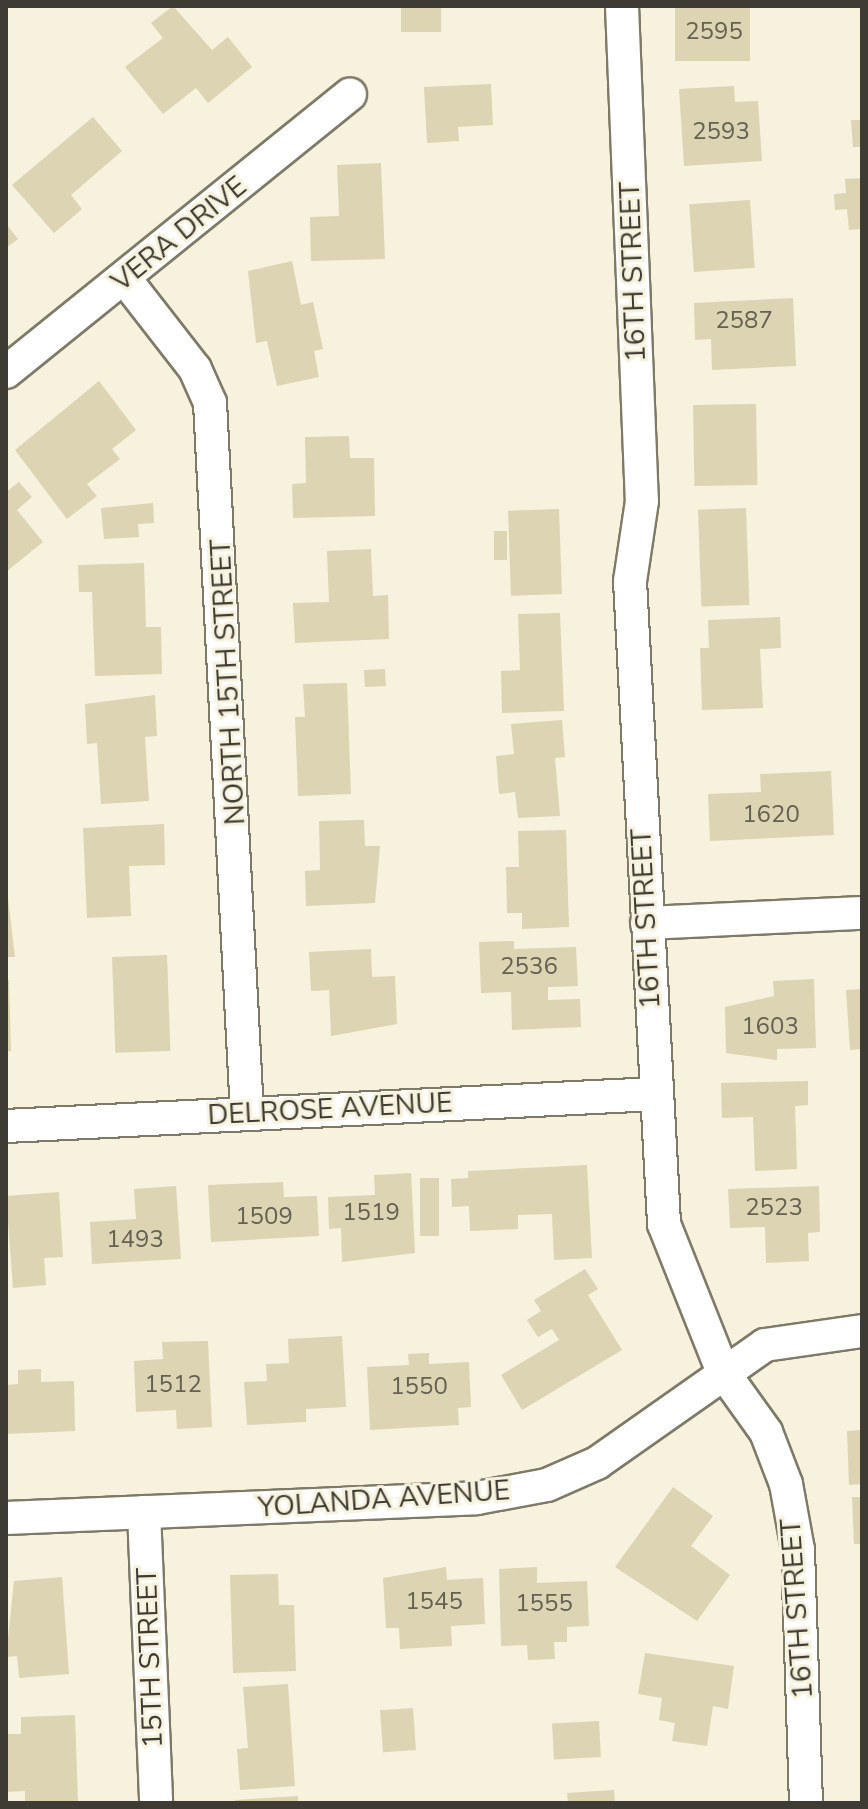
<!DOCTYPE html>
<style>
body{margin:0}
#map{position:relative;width:868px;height:1809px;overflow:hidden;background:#f6f2dd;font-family:"Nunito Sans",sans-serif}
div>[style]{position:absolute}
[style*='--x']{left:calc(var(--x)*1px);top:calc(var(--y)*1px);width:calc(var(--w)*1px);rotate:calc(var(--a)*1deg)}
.building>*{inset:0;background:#dcd4b3;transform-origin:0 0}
.roads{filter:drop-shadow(2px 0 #7e7a67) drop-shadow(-2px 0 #7e7a67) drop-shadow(0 2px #7e7a67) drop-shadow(0 -2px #7e7a67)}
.minor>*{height:32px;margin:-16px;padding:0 16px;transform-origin:16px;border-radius:16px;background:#fff}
span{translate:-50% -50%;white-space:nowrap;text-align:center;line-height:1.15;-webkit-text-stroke:6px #f6f2dd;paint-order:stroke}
.number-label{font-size:24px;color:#656153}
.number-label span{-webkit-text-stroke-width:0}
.street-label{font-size:28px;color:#3d3b33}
.frame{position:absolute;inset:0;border:8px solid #3d3b33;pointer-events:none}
</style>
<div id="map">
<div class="building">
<i style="clip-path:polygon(173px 6px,212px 50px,228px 37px,252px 67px,208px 103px,196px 88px,163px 114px,125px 67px,163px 38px,151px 23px)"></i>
<i style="left:401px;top:6px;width:40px;height:26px"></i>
<i style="left:675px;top:6px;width:75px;height:55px"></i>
<i style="clip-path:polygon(491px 84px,493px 125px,458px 127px,459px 141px,427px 143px,424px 87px)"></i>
<i style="clip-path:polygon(734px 86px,735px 102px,758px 101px,762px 161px,684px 166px,679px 89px)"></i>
<i style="clip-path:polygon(93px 117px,122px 151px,71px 195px,82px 209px,54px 233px,12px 185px)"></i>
<i style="clip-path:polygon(851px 120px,862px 120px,862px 147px,853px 147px)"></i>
<i style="clip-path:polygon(381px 163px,385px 259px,311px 261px,310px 217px,339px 216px,337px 165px)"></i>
<i style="clip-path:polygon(862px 178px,862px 229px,849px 230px,847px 209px,835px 210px,834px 194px,846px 193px,845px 179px)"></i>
<i style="left:750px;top:200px;width:68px;height:61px;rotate:86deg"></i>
<i style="clip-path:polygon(6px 224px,18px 239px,6px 248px)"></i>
<i style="clip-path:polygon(292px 261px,301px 305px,313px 302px,323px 349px,314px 351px,319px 377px,277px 386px,267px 341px,256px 343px,248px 271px)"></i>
<i style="clip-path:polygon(793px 298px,796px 366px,712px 370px,711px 339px,695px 340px,694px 303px)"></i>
<i style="clip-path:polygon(99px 381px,136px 430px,112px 449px,120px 459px,87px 484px,97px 496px,67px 519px,15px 450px)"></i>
<i style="left:756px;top:404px;width:81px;height:63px;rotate:89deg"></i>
<i style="clip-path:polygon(349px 436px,350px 458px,374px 458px,375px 516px,293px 518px,292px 484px,306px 483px,305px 437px)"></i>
<i style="clip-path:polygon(19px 482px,32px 497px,17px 510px,43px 542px,6px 572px,6px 492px)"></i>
<i style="clip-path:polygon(153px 503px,154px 523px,138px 524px,139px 537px,104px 539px,101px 508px)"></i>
<i style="left:746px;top:508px;width:97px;height:48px;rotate:88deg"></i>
<i style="left:559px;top:509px;width:85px;height:51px;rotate:88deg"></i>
<i style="left:494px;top:531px;width:13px;height:29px"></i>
<i style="clip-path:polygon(371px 549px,373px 596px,388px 595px,389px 639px,295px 643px,293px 603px,329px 602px,327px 551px)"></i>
<i style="clip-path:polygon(144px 563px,146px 627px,161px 627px,162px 674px,95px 676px,92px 592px,79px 592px,78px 565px)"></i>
<i style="clip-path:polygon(560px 613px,564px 711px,502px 713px,501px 671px,520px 670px,518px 614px)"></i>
<i style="clip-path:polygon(780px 617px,781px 648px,760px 649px,763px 708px,702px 710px,700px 648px,709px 648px,708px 620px)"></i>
<i style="left:385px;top:669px;width:17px;height:21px;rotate:87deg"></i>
<i style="clip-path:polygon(347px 683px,351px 794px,298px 796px,295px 717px,305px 717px,303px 684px)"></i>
<i style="clip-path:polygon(155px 695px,157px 736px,145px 737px,149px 801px,101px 804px,97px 743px,87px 744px,85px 704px)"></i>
<i style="clip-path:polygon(562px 720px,565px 757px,555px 758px,560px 816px,518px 818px,515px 792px,499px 794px,496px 756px,514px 754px,511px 724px)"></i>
<i style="clip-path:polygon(831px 771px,834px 835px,710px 841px,708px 794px,761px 792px,760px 774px)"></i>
<i style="clip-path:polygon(364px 820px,365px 846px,380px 846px,375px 903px,306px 906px,305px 871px,320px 870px,319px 821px)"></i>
<i style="clip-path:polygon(164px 824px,165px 865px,129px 866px,131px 916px,87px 918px,83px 828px)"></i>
<i style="clip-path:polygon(566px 830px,569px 927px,522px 929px,522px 913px,507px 913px,506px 867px,519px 867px,518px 831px)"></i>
<i style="clip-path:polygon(6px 881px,15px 957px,6px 957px)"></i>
<i style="clip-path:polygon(514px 941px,514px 949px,576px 947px,578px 986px,548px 987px,548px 1000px,580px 999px,581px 1027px,512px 1030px,511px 992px,481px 993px,479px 942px)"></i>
<i style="clip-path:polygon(371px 949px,372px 977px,395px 976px,397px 1024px,331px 1036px,329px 990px,311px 991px,309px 952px)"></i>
<i style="left:167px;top:955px;width:96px;height:55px;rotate:88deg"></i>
<i style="clip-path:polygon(814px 979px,816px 1048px,777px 1049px,777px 1060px,726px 1053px,725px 1007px,774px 996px,773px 981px)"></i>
<i style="clip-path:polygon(9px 980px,11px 1051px,6px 1052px,6px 981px)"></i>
<i style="clip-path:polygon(862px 989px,862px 1049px,850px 1050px,846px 990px)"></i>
<i style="clip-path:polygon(808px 1081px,808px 1105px,795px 1106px,797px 1169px,755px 1171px,753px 1117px,722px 1118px,721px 1083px)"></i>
<i style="clip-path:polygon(587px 1165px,592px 1258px,554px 1260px,552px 1214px,518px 1215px,518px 1229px,470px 1231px,469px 1206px,452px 1207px,451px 1179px,468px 1178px,468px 1171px)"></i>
<i style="clip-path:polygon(411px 1173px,415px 1253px,342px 1262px,341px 1228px,329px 1229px,328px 1197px,375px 1195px,374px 1175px)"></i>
<i style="left:420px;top:1178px;width:19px;height:58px"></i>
<i style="clip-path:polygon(283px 1182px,284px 1197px,317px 1196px,319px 1236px,211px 1242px,208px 1185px)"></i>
<i style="clip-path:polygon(176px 1186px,181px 1259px,92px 1264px,90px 1222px,136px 1219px,134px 1189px)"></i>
<i style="clip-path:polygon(819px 1186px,820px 1232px,808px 1233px,809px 1261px,766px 1263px,765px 1227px,730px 1228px,728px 1189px)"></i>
<i style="clip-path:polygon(59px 1192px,63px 1257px,44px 1258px,46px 1285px,13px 1288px,6px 1196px)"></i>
<i style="clip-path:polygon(585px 1269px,598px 1289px,588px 1295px,622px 1350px,522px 1410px,501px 1375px,559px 1340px,552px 1329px,538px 1337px,527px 1320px,541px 1311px,534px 1300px)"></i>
<i style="clip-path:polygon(342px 1336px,346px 1407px,306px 1409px,306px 1422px,247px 1425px,244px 1382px,267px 1381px,266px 1364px,289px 1363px,288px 1339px)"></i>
<i style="clip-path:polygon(208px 1341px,212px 1427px,177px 1429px,176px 1410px,136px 1412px,134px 1361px,163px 1359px,162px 1342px)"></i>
<i style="clip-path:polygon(429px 1353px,429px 1364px,469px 1362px,471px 1407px,458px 1408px,459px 1425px,370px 1430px,367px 1367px,409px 1365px,408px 1354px)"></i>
<i style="clip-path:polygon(41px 1369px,41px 1382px,74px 1381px,75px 1431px,6px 1434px,6px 1385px,18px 1384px,18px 1370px)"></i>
<i style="clip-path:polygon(862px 1430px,862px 1484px,849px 1485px,847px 1431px)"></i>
<i style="clip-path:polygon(673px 1487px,713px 1516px,691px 1546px,730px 1575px,697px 1621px,615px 1567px)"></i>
<i style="clip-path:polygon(852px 1497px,862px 1497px,862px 1544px,854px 1544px)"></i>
<i style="clip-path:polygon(446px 1567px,447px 1580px,483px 1578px,485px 1624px,451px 1626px,452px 1646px,400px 1649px,399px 1628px,386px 1628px,383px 1578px)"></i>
<i style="clip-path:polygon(537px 1567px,537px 1583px,587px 1581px,589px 1626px,567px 1627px,567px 1642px,554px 1642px,555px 1659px,528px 1660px,527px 1645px,501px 1646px,499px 1569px)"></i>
<i style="clip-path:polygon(278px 1574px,279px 1605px,294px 1605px,296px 1671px,233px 1673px,230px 1575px)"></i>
<i style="clip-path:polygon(62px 1577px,69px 1674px,19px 1678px,17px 1656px,6px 1657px,14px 1581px)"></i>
<i style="clip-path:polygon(645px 1653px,734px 1666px,728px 1709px,713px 1706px,707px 1746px,672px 1741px,675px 1723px,659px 1720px,662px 1698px,638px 1694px)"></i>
<i style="clip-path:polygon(288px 1684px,295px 1786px,240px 1790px,237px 1749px,248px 1748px,243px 1687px)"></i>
<i style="left:413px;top:1708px;width:42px;height:33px;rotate:86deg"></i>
<i style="clip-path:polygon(75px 1715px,78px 1803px,25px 1803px,25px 1791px,6px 1792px,6px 1734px,21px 1734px,21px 1717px)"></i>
<i style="left:599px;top:1721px;width:36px;height:47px;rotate:87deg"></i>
<i style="clip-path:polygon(614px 1790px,615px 1803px,568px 1803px,567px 1793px)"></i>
<i style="clip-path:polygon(298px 1796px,298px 1803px,235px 1803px,235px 1800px)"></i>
</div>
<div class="roads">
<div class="minor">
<i style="--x:622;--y:6;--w:495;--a:87.7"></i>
<i style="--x:642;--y:501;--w:81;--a:98.5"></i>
<i style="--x:630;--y:581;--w:644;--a:86.97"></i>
<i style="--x:664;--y:1224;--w:159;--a:68.3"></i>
<i style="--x:723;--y:1372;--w:74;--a:54.4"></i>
<i style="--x:766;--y:1432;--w:56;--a:69"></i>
<i style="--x:786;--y:1484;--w:67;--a:79.7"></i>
<i style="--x:798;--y:1550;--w:253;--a:88.2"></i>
<i style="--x:125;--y:279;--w:114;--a:52.1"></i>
<i style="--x:195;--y:369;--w:37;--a:66"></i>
<i style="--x:210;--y:403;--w:711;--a:87.02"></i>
<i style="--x:6;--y:372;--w:442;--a:-38.9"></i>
<i style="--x:647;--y:923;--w:215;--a:-2.7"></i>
<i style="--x:6;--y:1126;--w:650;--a:-2.82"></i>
<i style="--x:144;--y:1512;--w:291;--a:87.6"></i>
<i style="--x:6;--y:1518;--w:471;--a:-2.4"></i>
<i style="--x:477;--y:1498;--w:71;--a:-10.5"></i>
<i style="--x:547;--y:1485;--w:55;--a:-23.7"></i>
<i style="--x:597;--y:1463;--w:205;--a:-35.1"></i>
<i style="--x:765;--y:1345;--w:98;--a:-8.2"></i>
</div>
</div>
<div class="number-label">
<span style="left:714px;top:32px">2595</span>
<span style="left:721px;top:132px">2593</span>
<span style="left:744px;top:321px">2587</span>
<span style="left:771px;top:815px">1620</span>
<span style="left:529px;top:967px">2536</span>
<span style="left:770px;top:1027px">1603</span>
<span style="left:774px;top:1208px">2523</span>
<span style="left:371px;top:1213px">1519</span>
<span style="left:264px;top:1217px">1509</span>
<span style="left:135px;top:1240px">1493</span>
<span style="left:173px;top:1385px">1512</span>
<span style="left:419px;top:1387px">1550</span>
<span style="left:434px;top:1602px">1545</span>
<span style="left:544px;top:1604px">1555</span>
</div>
<div class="street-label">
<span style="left:179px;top:234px;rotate:-39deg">VERA DRIVE</span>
<span style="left:633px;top:272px;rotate:-92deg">16TH STREET</span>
<span style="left:228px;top:682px;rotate:-93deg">NORTH 15TH STREET</span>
<span style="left:646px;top:919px;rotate:-93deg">16TH STREET</span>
<span style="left:330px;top:1109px;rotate:-3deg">DELROSE AVENUE</span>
<span style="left:384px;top:1499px;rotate:-4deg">YOLANDA AVENUE</span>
<span style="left:797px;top:1609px;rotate:-94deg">16TH STREET</span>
<span style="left:150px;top:1658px;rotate:-92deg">15TH STREET</span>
</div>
<div class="frame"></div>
</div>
